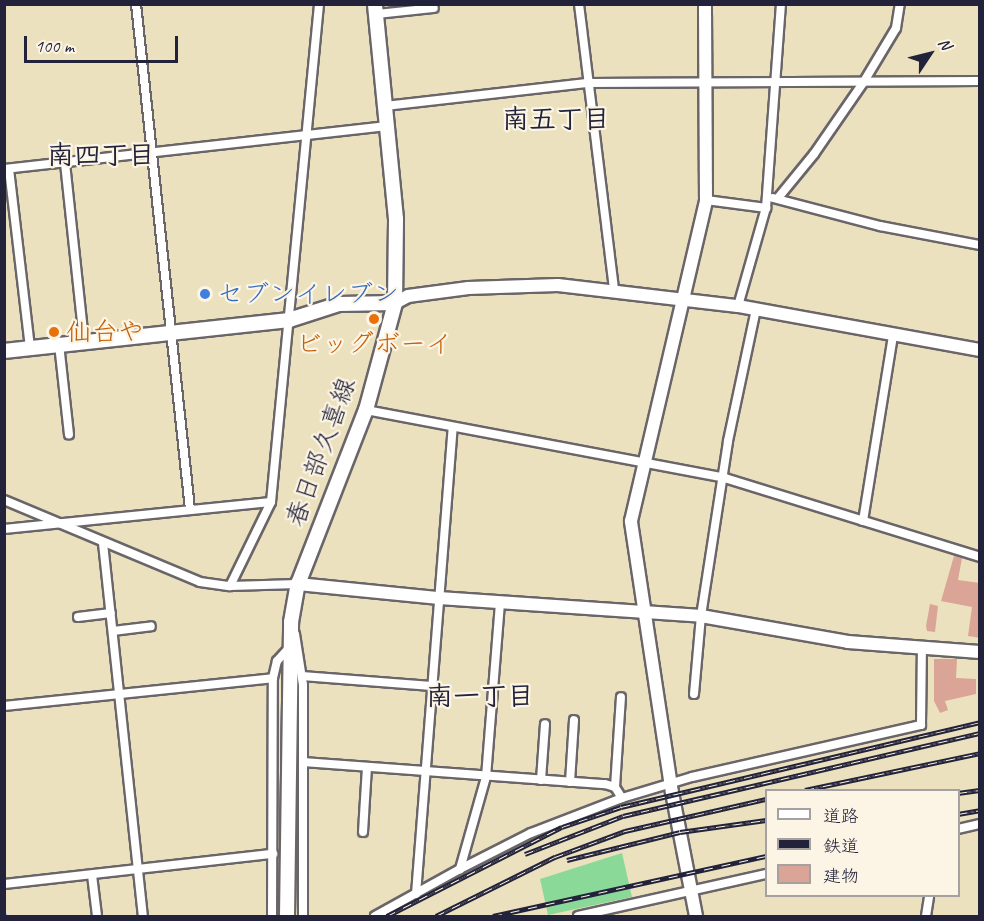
<!DOCTYPE html>
<meta charset="utf-8">
<style>
body{margin:0}
#map{position:relative;width:984px;height:921px;overflow:hidden;background:#ece1be;font-family:Caveat,"Klee One",sans-serif}
div>[style]{position:absolute}
[style*='--x']{left:calc(var(--x)*1px);top:calc(var(--y)*1px);width:calc(var(--w)*1px);rotate:calc(var(--a)*1deg)}
.green>*{inset:0;background:#8bd998}
.stream>*{height:3px;margin:-1.5px;padding:0 1.5px;transform-origin:1.5px;border-radius:1.5px;background:#7db1ea}
.building>*{inset:0;background:#daa596}
.roads{filter:drop-shadow(2px 0 #696569) drop-shadow(-2px 0 #696569) drop-shadow(0 2px #696569) drop-shadow(0 -2px #696569)}
.street>*{height:8px;margin:-4px;padding:0 4px;transform-origin:4px;border-radius:4px;background:#fff}
.secondary>*{height:12px;margin:-6px;padding:0 6px;transform-origin:6px;border-radius:6px;background:#fff}
.primary>*{height:14px;margin:-7px;padding:0 7px;transform-origin:7px;border-radius:7px;background:#fff}
.rail>*{height:5px;margin-top:-2.5px;transform-origin:0;background:repeating-linear-gradient(90deg,#fcf5e5 0 9px,#22223b 0 18px);box-sizing:border-box;border-block:2px solid #22223b}
.dots>*{width:16px;height:16px;translate:-50% -50%;box-sizing:border-box;border:3px solid #fcf5e5;border-radius:50%}
span{translate:-50% -50%;white-space:nowrap;text-align:center;line-height:1.15;-webkit-text-stroke:4.5px #fcf5e5;paint-order:stroke}
.shop-label{font-size:26px;color:#366cbe}
.left{translate:0 -50%;text-align:left}
.food-label{font-size:26px;color:#c56008}
.street-label{font-size:26px;color:#22223b}
.neighbourhood-label{font-size:27px;color:#22223b;font-weight:700}
.frame{position:absolute;inset:0;border:6px solid #22223b;pointer-events:none}
.legend{position:absolute;left:765px;top:789px;width:195px;height:108px;box-sizing:border-box;background:#fcf5e5;border:2px solid #a5a1a1;margin:0;padding:8px 10px;list-style:none;font-size:18px;color:#22223b}
.legend li{display:flex;align-items:center;gap:12px;height:30px}
.legend b{width:30px;border:2px solid #a5a1a1}
.north{position:absolute;left:900px;top:24px;width:60px;height:60px;-webkit-text-stroke:4px #fcf5e5;paint-order:stroke;rotate:55deg;font-size:16px;font-weight:700;line-height:24px;text-align:center;color:#22223b}
.north::after{content:'';display:block;margin:auto;width:21px;height:27px;background:#22223b;clip-path:polygon(50% 0,100% 100%,50% 72%,0 100%)}
.scale{position:absolute;left:24px;top:36px;width:154px;height:27px;box-sizing:border-box;border:3px solid #22223b;border-top:0;padding-left:8px;font-size:18px;line-height:21px;white-space:nowrap;color:#22223b;-webkit-text-stroke:4px #fcf5e5;paint-order:stroke}
</style>
<div id="map">
<div class="green">
<i style="clip-path:polygon(622px 853px,632px 897px,548px 915px,540px 879px)"></i>
</div>
<div class="stream">
<i style="--x:4;--y:913;--w:4;--a:56"></i>
</div>
<div class="building">
<i style="clip-path:polygon(954px 556px,962px 558px,958px 580px,980px 583px,980px 638px,968px 636px,972px 607px,941px 601px)"></i>
<i style="clip-path:polygon(930px 604px,938px 606px,935px 632px,927px 631px,926px 626px)"></i>
<i style="clip-path:polygon(934px 659px,957px 659px,956px 678px,976px 679px,976px 694px,945px 701px,948px 710px,940px 713px,934px 701px)"></i>
</div>
<div class="roads">
<div class="street">
<i style="--x:136;--y:4;--w:508;--a:83.9"></i>
<i style="--x:579;--y:4;--w:288;--a:83"></i>
<i style="--x:376;--y:14;--w:58;--a:-5.9"></i>
<i style="--x:385;--y:106;--w:203;--a:-6.5"></i>
<i style="--x:587;--y:83;--w:393;--a:-0.3"></i>
<i style="--x:65;--y:163;--w:180;--a:83.9"></i>
<i style="--x:4;--y:169;--w:386;--a:-6.4"></i>
<i style="--x:9;--y:169;--w:180;--a:83.3"></i>
<i style="--x:773;--y:198;--w:111;--a:14.7"></i>
<i style="--x:880;--y:226;--w:102;--a:10.8"></i>
<i style="--x:778;--y:198;--w:57;--a:-50.7"></i>
<i style="--x:814;--y:154;--w:86;--a:-55.4"></i>
<i style="--x:863;--y:83;--w:64;--a:-59"></i>
<i style="--x:896;--y:28;--w:24;--a:-81"></i>
<i style="--x:706;--y:200;--w:61;--a:7.6"></i>
<i style="--x:738;--y:306;--w:102;--a:-74.1"></i>
<i style="--x:766;--y:208;--w:205;--a:-85.8"></i>
<i style="--x:59;--y:344;--w:91;--a:83.7"></i>
<i style="--x:366;--y:410;--w:365;--a:10.7"></i>
<i style="--x:725;--y:478;--w:267;--a:17.2"></i>
<i style="--x:4;--y:500;--w:212;--a:22.7"></i>
<i style="--x:200;--y:582;--w:30;--a:8"></i>
<i style="--x:230;--y:586;--w:68;--a:-1.7"></i>
<i style="--x:863;--y:521;--w:187;--a:-80.8"></i>
<i style="--x:4;--y:529;--w:268;--a:-5.8"></i>
<i style="--x:103;--y:543;--w:375;--a:83.9"></i>
<i style="--x:230;--y:586;--w:93;--a:-64"></i>
<i style="--x:271;--y:502;--w:500;--a:-84.49"></i>
<i style="--x:500;--y:603;--w:175;--a:94.6"></i>
<i style="--x:486;--y:777;--w:96;--a:105.8"></i>
<i style="--x:460;--y:869;--w:80;--a:-26.9"></i>
<i style="--x:531;--y:833;--w:97;--a:-21"></i>
<i style="--x:78;--y:617;--w:33;--a:-7"></i>
<i style="--x:113;--y:631;--w:38;--a:-7"></i>
<i style="--x:295;--y:634;--w:52;--a:81.1"></i>
<i style="--x:303;--y:685;--w:231;--a:90"></i>
<i style="--x:302;--y:676;--w:130;--a:4.4"></i>
<i style="--x:694;--y:694;--w:78;--a:-84.9"></i>
<i style="--x:701;--y:616;--w:177;--a:-81.2"></i>
<i style="--x:728;--y:441;--w:135;--a:-78"></i>
<i style="--x:4;--y:706;--w:270;--a:-5.9"></i>
<i style="--x:303;--y:762;--w:303;--a:4.2"></i>
<i style="--x:605;--y:784;--w:10;--a:17"></i>
<i style="--x:615;--y:787;--w:13;--a:58"></i>
<i style="--x:622;--y:798;--w:73;--a:-16.7"></i>
<i style="--x:692;--y:777;--w:235;--a:-12.8"></i>
<i style="--x:921;--y:725;--w:77;--a:-89.3"></i>
<i style="--x:541;--y:780;--w:56;--a:-85.9"></i>
<i style="--x:570;--y:782;--w:62;--a:-86.3"></i>
<i style="--x:615;--y:787;--w:90;--a:-86.2"></i>
<i style="--x:958;--y:829;--w:23;--a:-13"></i>
<i style="--x:363;--y:832;--w:65;--a:-86.5"></i>
<i style="--x:92;--y:875;--w:41;--a:83"></i>
<i style="--x:4;--y:884;--w:271;--a:-6.4"></i>
<i style="--x:416;--y:894;--w:468;--a:-85.5"></i>
<i style="--x:272;--y:916;--w:238;--a:-89.8"></i>
<i style="--x:273;--y:678;--w:17;--a:-77"></i>
<i style="--x:277;--y:661;--w:18;--a:-47"></i>
<i style="--x:375;--y:916;--w:97;--a:-28.9"></i>
<i style="--x:578;--y:916;--w:193;--a:-12.6"></i>
<i style="--x:926;--y:916;--w:20;--a:-81"></i>
</div>
<div class="secondary">
<i style="--x:395;--y:303;--w:15;--a:-28"></i>
<i style="--x:408;--y:296;--w:61;--a:-7.6"></i>
<i style="--x:468;--y:288;--w:90;--a:-1.9"></i>
<i style="--x:558;--y:285;--w:181;--a:6.7"></i>
<i style="--x:738;--y:306;--w:246;--a:10.3"></i>
<i style="--x:298;--y:584;--w:142;--a:5.7"></i>
<i style="--x:439;--y:598;--w:263;--a:3.9"></i>
<i style="--x:701;--y:616;--w:149;--a:10"></i>
<i style="--x:848;--y:642;--w:132;--a:4.3"></i>
<i style="--x:696;--y:916;--w:125;--a:-101"></i>
<i style="--x:672;--y:793;--w:275;--a:-98.6"></i>
<i style="--x:631;--y:521;--w:330;--a:-76.8"></i>
<i style="--x:706;--y:200;--w:196;--a:-90.3"></i>
</div>
<div class="primary">
<i style="--x:4;--y:351;--w:287;--a:-6.2"></i>
<i style="--x:289;--y:320;--w:52;--a:-17.7"></i>
<i style="--x:339;--y:304;--w:56;--a:-1"></i>
<i style="--x:287;--y:916;--w:294;--a:-89.2"></i>
<i style="--x:291;--y:622;--w:39;--a:-80"></i>
<i style="--x:298;--y:584;--w:187;--a:-68.7"></i>
<i style="--x:366;--y:410;--w:111;--a:-74.8"></i>
<i style="--x:395;--y:303;--w:84;--a:-89.3"></i>
<i style="--x:396;--y:219;--w:216;--a:-95.6"></i>
</div>
</div>
<div class="rail">
<i style="--x:805;--y:790;--w:179;--a:-11.9"></i>
<i style="--x:958;--y:793;--w:22;--a:-8"></i>
<i style="--x:958;--y:814;--w:22;--a:-10"></i>
<i style="--x:525;--y:854;--w:105;--a:-21.2"></i>
<i style="--x:623;--y:816;--w:367;--a:-13.1"></i>
<i style="--x:567;--y:860;--w:116;--a:-13.9"></i>
<i style="--x:680;--y:832;--w:87;--a:-7.9"></i>
<i style="--x:387;--y:916;--w:196;--a:-27"></i>
<i style="--x:562;--y:827;--w:62;--a:-18.7"></i>
<i style="--x:621;--y:807;--w:369;--a:-13.3"></i>
<i style="--x:436;--y:916;--w:133;--a:-26.4"></i>
<i style="--x:555;--y:857;--w:75;--a:-20.4"></i>
<i style="--x:625;--y:831;--w:145;--a:-12.8"></i>
<i style="--x:493;--y:916;--w:280;--a:-12.4"></i>
</div>
<div class="dots">
<i style="left:205px;top:294px;background:#3f7fe0"></i>
<i style="left:374px;top:319px;background:#e8710a"></i>
<i style="left:54px;top:332px;background:#e8710a"></i>
</div>
<div class="shop-label">
<span class="left" style="left:217px;top:294px">セブンイレブン</span>
</div>
<div class="food-label">
<span class="left" style="left:66px;top:332px">仙台や</span>
<span style="left:374px;top:344px">ビッグボーイ</span>
</div>
<div class="street-label">
<span style="left:321px;top:452px;rotate:-70deg">春日部久喜線</span>
</div>
<div class="neighbourhood-label">
<span style="left:556px;top:120px">南五丁目</span>
<span style="left:101px;top:156px">南四丁目</span>
<span style="left:480px;top:697px">南一丁目</span>
</div>
<div class="frame"></div>
<ul class="legend">
<li><b style="height:8px;background:#fff"></b>道路</li>
<li><b style="height:8px;background:#22223b"></b>鉄道</li>
<li><b style="height:16px;background:#daa596"></b>建物</li>
</ul>
<div class="north">N</div>
<div class="scale">100 m</div>
</div>
